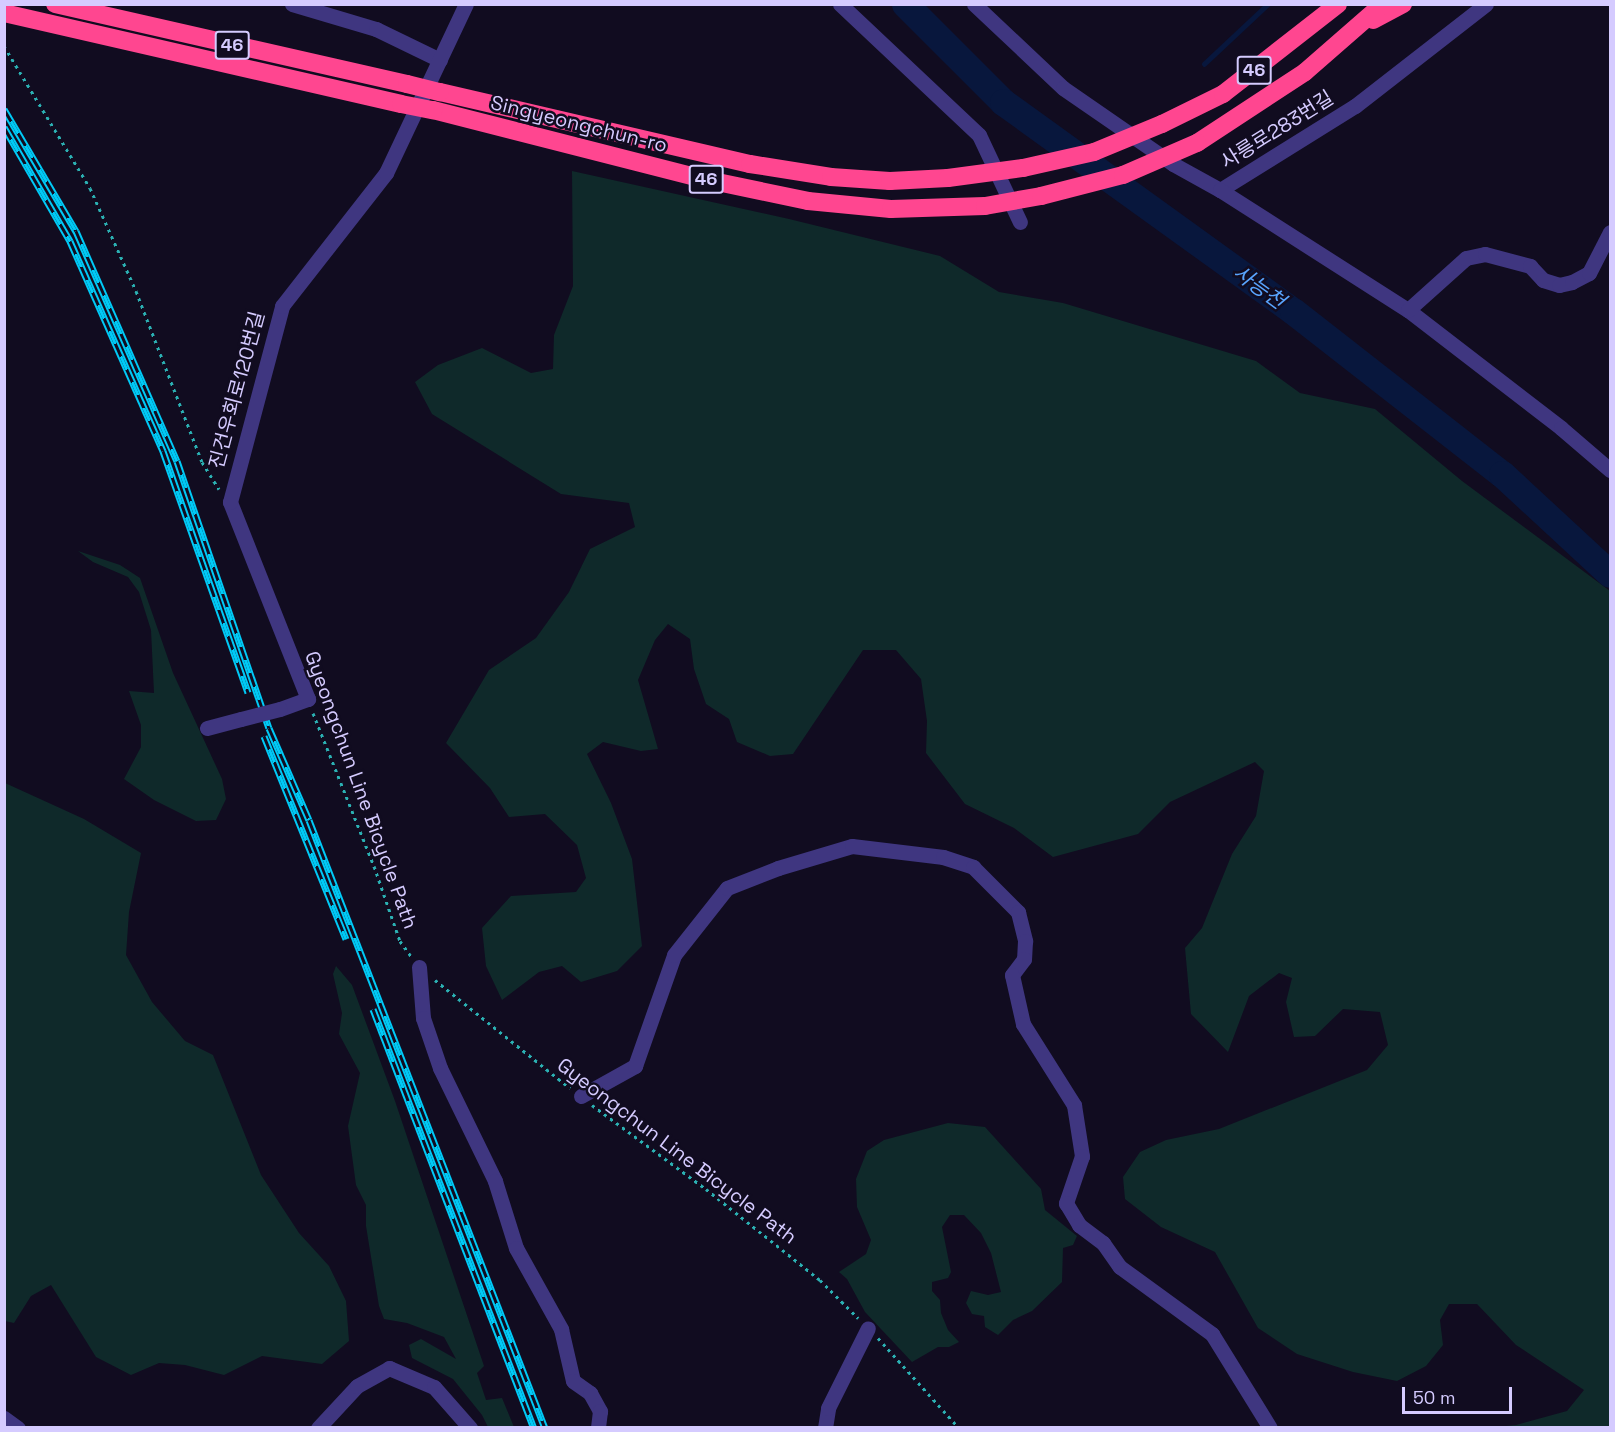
<!DOCTYPE html>
<meta charset="utf-8">
<style>
body{margin:0}
#map{position:relative;width:1615px;height:1432px;overflow:hidden;background:#110c20;font-family:"Space Grotesk","Noto Sans KR",sans-serif}
div>[style]{position:absolute}
[style*='--x']{left:calc(var(--x)*1px);top:calc(var(--y)*1px);width:calc(var(--w)*1px);rotate:calc(var(--a)*1deg)}
.green>*{inset:0;background:#0f292a}
.stream>*{height:4.5px;margin:-2.25px;padding:0 2.25px;transform-origin:2.25px;border-radius:2.25px;background:#08173d}
.river>*{height:27px;margin:-13.5px;padding:0 13.5px;transform-origin:13.5px;border-radius:13.5px;background:#08173d}
.path>*{height:3px;margin-top:-1.5px;transform-origin:0;background:repeating-linear-gradient(90deg,#2bb1b3 0 3px,transparent 0 7.5px)}
.minor>*{height:15px;margin:-7.5px;padding:0 7.5px;transform-origin:7.5px;border-radius:7.5px;background:#3f3680}
.highway>*{height:18px;margin:-9px;padding:0 9px;transform-origin:9px;border-radius:9px;background:#ff4690}
.rail>*{height:7px;margin-top:-3.5px;transform-origin:0;background:repeating-linear-gradient(90deg,#110c20 0 14px,#00caf6 0 28px);box-sizing:border-box;border-block:2px solid #00caf6}
.minor-bridge>*{height:15px;margin:-7.5px;padding:0 7.5px;transform-origin:7.5px;border-radius:7.5px;background:#3f3680}
.highway-bridge>*{height:18px;margin:-9px;padding:0 9px;transform-origin:9px;border-radius:9px;background:#ff4690}
span{translate:-50% -50%;white-space:nowrap;text-align:center;line-height:1.15;-webkit-text-stroke:5px #110c20;paint-order:stroke}
.shield-label span{padding:2px 4px;background:#110c20;border:2px solid;border-radius:4px;-webkit-text-stroke-width:0}
.shield-label{font-size:18px;color:#d5cbff;font-weight:700}
.street-label{font-size:20px;color:#d5cbff}
.water-label{font-size:21px;color:#59a5ff;font-style:italic}
.frame{position:absolute;inset:0;border:6px solid #d5cbff;pointer-events:none}
.scale{position:absolute;left:1402px;top:1387px;width:110px;height:27px;box-sizing:border-box;border:3px solid #d5cbff;border-top:0;padding-left:8px;font-size:18px;line-height:21px;white-space:nowrap;color:#d5cbff;-webkit-text-stroke:4px #110c20;paint-order:stroke}
</style>
<div id="map">
<div class="green">
<i style="clip-path:polygon(572px 171px,789px 219px,940px 256px,999px 292px,1063px 303px,1256px 361px,1300px 393px,1375px 409px,1462px 481px,1610px 591px,1610px 1427px,1496px 1427px,1516px 1425px,1567px 1411px,1584px 1390px,1516px 1345px,1477px 1304px,1449px 1304px,1440px 1320px,1443px 1345px,1426px 1366px,1397px 1381px,1353px 1372px,1297px 1354px,1258px 1328px,1215px 1252px,1161px 1227px,1125px 1199px,1123px 1177px,1140px 1152px,1166px 1140px,1219px 1129px,1367px 1070px,1388px 1045px,1380px 1012px,1343px 1009px,1315px 1036px,1294px 1037px,1286px 1002px,1292px 978px,1279px 973px,1249px 996px,1228px 1052px,1191px 1014px,1185px 948px,1202px 928px,1232px 854px,1256px 816px,1264px 771px,1255px 762px,1170px 802px,1138px 834px,1053px 857px,1014px 828px,965px 804px,926px 753px,927px 721px,921px 679px,896px 650px,863px 650px,793px 754px,770px 756px,737px 742px,729px 719px,706px 704px,694px 669px,690px 639px,668px 624px,655px 640px,638px 680px,658px 749px,641px 751px,603px 742px,587px 754px,611px 803px,632px 859px,642px 946px,617px 971px,581px 982px,562px 966px,539px 972px,502px 1000px,486px 966px,482px 928px,511px 896px,576px 892px,586px 878px,577px 845px,545px 814px,509px 817px,490px 788px,446px 743px,489px 670px,536px 638px,569px 592px,590px 549px,635px 527px,629px 503px,561px 494px,432px 414px,415px 382px,438px 365px,482px 348px,531px 373px,553px 369px,554px 335px,573px 286px)"></i>
<i style="clip-path:polygon(78px 551px,120px 565px,140px 578px,173px 673px,222px 779px,226px 799px,216px 820px,196px 821px,154px 800px,124px 779px,141px 747px,141px 725px,129px 691px,154px 693px,151px 630px,139px 592px,128px 577px,93px 562px)"></i>
<i style="clip-path:polygon(5px 783px,84px 819px,141px 853px,129px 912px,126px 955px,152px 1002px,185px 1041px,213px 1055px,261px 1175px,299px 1233px,329px 1266px,346px 1301px,349px 1341px,322px 1364px,262px 1356px,224px 1375px,185px 1365px,159px 1363px,131px 1375px,96px 1357px,51px 1285px,31px 1296px,14px 1323px,5px 1321px)"></i>
<i style="clip-path:polygon(336px 966px,352px 985px,395px 1101px,484px 1366px,477px 1373px,486px 1400px,502px 1398px,514px 1427px,488px 1427px,482px 1415px,453px 1379px,412px 1358px,409px 1345px,421px 1339px,456px 1359px,444px 1337px,407px 1323px,384px 1319px,379px 1306px,366px 1226px,366px 1205px,356px 1185px,348px 1126px,360px 1073px,339px 1034px,342px 1013px,333px 974px)"></i>
<i style="clip-path:polygon(948px 1123px,985px 1127px,1041px 1189px,1045px 1210px,1077px 1236px,1073px 1245px,1063px 1248px,1062px 1282px,1032px 1311px,1013px 1320px,998px 1335px,985px 1327px,984px 1316px,972px 1314px,966px 1303px,971px 1291px,988px 1295px,1001px 1292px,991px 1253px,981px 1233px,964px 1215px,950px 1215px,942px 1227px,951px 1272px,948px 1278px,932px 1282px,932px 1291px,940px 1300px,941px 1313px,948px 1330px,959px 1342px,949px 1347px,938px 1347px,912px 1362px,865px 1312px,847px 1279px,839px 1272px,866px 1254px,871px 1240px,857px 1207px,856px 1179px,867px 1151px,884px 1140px)"></i>
</div>
<div class="stream">
<i style="--x:1204;--y:64;--w:88;--a:-43.2"></i>
</div>
<div class="river">
<i style="--x:905;--y:4;--w:139;--a:45"></i>
<i style="--x:1003;--y:102;--w:357;--a:35.8"></i>
<i style="--x:1293;--y:311;--w:265;--a:38"></i>
<i style="--x:1502;--y:474;--w:147;--a:42.8"></i>
</div>
<div class="path">
<i style="--x:4;--y:46;--w:166;--a:58.8"></i>
<i style="--x:90;--y:188;--w:113;--a:65.9"></i>
<i style="--x:136;--y:291;--w:183;--a:68.9"></i>
<i style="--x:202;--y:462;--w:32;--a:58"></i>
<i style="--x:313;--y:713;--w:165;--a:68.3"></i>
<i style="--x:374;--y:866;--w:79;--a:70.9"></i>
<i style="--x:400;--y:941;--w:19;--a:54"></i>
<i style="--x:435;--y:980;--w:173;--a:38.7"></i>
<i style="--x:592;--y:1105;--w:142;--a:36.4"></i>
<i style="--x:706;--y:1189;--w:146;--a:38.6"></i>
<i style="--x:820;--y:1280;--w:54;--a:45"></i>
<i style="--x:878;--y:1338;--w:121;--a:48"></i>
</div>
<div class="minor">
<i style="--x:292;--y:4;--w:88;--a:16.6"></i>
<i style="--x:376;--y:29;--w:71;--a:25.8"></i>
<i style="--x:840;--y:4;--w:191;--a:43.3"></i>
<i style="--x:979;--y:135;--w:96;--a:64.8"></i>
<i style="--x:974;--y:4;--w:122;--a:43.3"></i>
<i style="--x:1063;--y:88;--w:134;--a:34.6"></i>
<i style="--x:1173;--y:164;--w:54;--a:29"></i>
<i style="--x:1220;--y:190;--w:159;--a:-31.9"></i>
<i style="--x:1355;--y:106;--w:166;--a:-37.9"></i>
<i style="--x:1220;--y:190;--w:223;--a:32.6"></i>
<i style="--x:1408;--y:310;--w:193;--a:37.6"></i>
<i style="--x:1561;--y:428;--w:65;--a:40.6"></i>
<i style="--x:1408;--y:310;--w:78;--a:-41.9"></i>
<i style="--x:1466;--y:258;--w:19;--a:-12"></i>
<i style="--x:1485;--y:254;--w:47;--a:14.9"></i>
<i style="--x:1530;--y:266;--w:19;--a:47"></i>
<i style="--x:1543;--y:280;--w:17;--a:17"></i>
<i style="--x:1559;--y:285;--w:13;--a:-13"></i>
<i style="--x:1572;--y:282;--w:19;--a:-28"></i>
<i style="--x:1589;--y:273;--w:46;--a:-62.9"></i>
<i style="--x:280;--y:709;--w:30;--a:-20"></i>
<i style="--x:308;--y:699;--w:212;--a:-111.6"></i>
<i style="--x:230;--y:502;--w:203;--a:-75.1"></i>
<i style="--x:282;--y:306;--w:169;--a:-52"></i>
<i style="--x:386;--y:173;--w:187;--a:-64.7"></i>
<i style="--x:207;--y:728;--w:35;--a:-15"></i>
<i style="--x:419;--y:967;--w:51;--a:85.5"></i>
<i style="--x:423;--y:1018;--w:53;--a:71.2"></i>
<i style="--x:440;--y:1068;--w:126;--a:64"></i>
<i style="--x:495;--y:1181;--w:70;--a:72.6"></i>
<i style="--x:516;--y:1248;--w:93;--a:60.9"></i>
<i style="--x:561;--y:1329;--w:53;--a:77"></i>
<i style="--x:573;--y:1381;--w:21;--a:35"></i>
<i style="--x:590;--y:1393;--w:21;--a:61"></i>
<i style="--x:600;--y:1411;--w:17;--a:97"></i>
<i style="--x:581;--y:1096;--w:62;--a:-29.1"></i>
<i style="--x:635;--y:1066;--w:118;--a:-70.6"></i>
<i style="--x:674;--y:955;--w:85;--a:-51.7"></i>
<i style="--x:727;--y:888;--w:55;--a:-21.4"></i>
<i style="--x:778;--y:868;--w:77;--a:-16.6"></i>
<i style="--x:852;--y:846;--w:92;--a:6.9"></i>
<i style="--x:943;--y:857;--w:32;--a:18"></i>
<i style="--x:973;--y:867;--w:64;--a:45"></i>
<i style="--x:1018;--y:912;--w:30;--a:76"></i>
<i style="--x:1025;--y:941;--w:18;--a:93"></i>
<i style="--x:1024;--y:959;--w:20;--a:127"></i>
<i style="--x:1012;--y:975;--w:50;--a:77.3"></i>
<i style="--x:1023;--y:1024;--w:96;--a:57.8"></i>
<i style="--x:1074;--y:1105;--w:52;--a:81.1"></i>
<i style="--x:1082;--y:1156;--w:50;--a:108.8"></i>
<i style="--x:1066;--y:1203;--w:26;--a:59"></i>
<i style="--x:1079;--y:1225;--w:30;--a:37"></i>
<i style="--x:1103;--y:1243;--w:29;--a:55"></i>
<i style="--x:1120;--y:1267;--w:114;--a:36.1"></i>
<i style="--x:1212;--y:1334;--w:110;--a:58.3"></i>
<i style="--x:4;--y:1418;--w:17;--a:36"></i>
<i style="--x:318;--y:1428;--w:57;--a:-47.1"></i>
<i style="--x:357;--y:1386;--w:37;--a:-29"></i>
<i style="--x:389;--y:1368;--w:49;--a:22.9"></i>
<i style="--x:434;--y:1387;--w:55;--a:48.7"></i>
<i style="--x:825;--y:1428;--w:20;--a:-81"></i>
<i style="--x:828;--y:1408;--w:89;--a:-63.4"></i>
</div>
<div class="highway">
<i style="--x:55;--y:4;--w:361;--a:12.8"></i>
<i style="--x:4;--y:13;--w:407;--a:12.9"></i>
<i style="--x:1373;--y:20;--w:34;--a:-28"></i>
<i style="--x:440;--y:92;--w:318;--a:13.1"></i>
<i style="--x:750;--y:164;--w:82;--a:9.1"></i>
<i style="--x:831;--y:177;--w:59;--a:3.9"></i>
<i style="--x:890;--y:181;--w:58;--a:-3"></i>
<i style="--x:433;--y:110;--w:279;--a:14.3"></i>
<i style="--x:703;--y:179;--w:107;--a:11.8"></i>
<i style="--x:808;--y:201;--w:83;--a:5.5"></i>
<i style="--x:891;--y:209;--w:94;--a:-1.8"></i>
<i style="--x:1162;--y:124;--w:68;--a:-26.2"></i>
<i style="--x:1223;--y:94;--w:146;--a:-38"></i>
<i style="--x:1197;--y:143;--w:129;--a:-33.3"></i>
<i style="--x:1305;--y:72;--w:103;--a:-41.1"></i>
</div>
<div class="rail">
<i style="--x:4;--y:109;--w:142;--a:59.5"></i>
<i style="--x:76;--y:231;--w:251;--a:66.3"></i>
<i style="--x:177;--y:461;--w:282;--a:71"></i>
<i style="--x:269;--y:728;--w:100;--a:66.5"></i>
<i style="--x:309;--y:820;--w:652;--a:68.79"></i>
<i style="--x:4;--y:127;--w:132;--a:59.9"></i>
<i style="--x:70;--y:241;--w:230;--a:66.1"></i>
<i style="--x:163;--y:451;--w:256;--a:70.6"></i>
<i style="--x:264;--y:736;--w:219;--a:68"></i>
<i style="--x:373;--y:1009;--w:449;--a:69"></i>
</div>
<div class="minor-bridge">
<i style="--x:241;--y:719;--w:40;--a:-14.4"></i>
</div>
<div class="highway-bridge">
<i style="--x:407;--y:84;--w:34;--a:14"></i>
<i style="--x:401;--y:104;--w:33;--a:11"></i>
<i style="--x:948;--y:178;--w:76;--a:-7.6"></i>
<i style="--x:1023;--y:168;--w:73;--a:-12.7"></i>
<i style="--x:1094;--y:152;--w:74;--a:-22.4"></i>
<i style="--x:985;--y:206;--w:57;--a:-10.1"></i>
<i style="--x:1041;--y:196;--w:85;--a:-14.4"></i>
<i style="--x:1123;--y:175;--w:81;--a:-23.4"></i>
</div>
<div class="shield-label">
<span style="left:232px;top:45px">46</span>
<span style="left:1254px;top:70px">46</span>
<span style="left:706px;top:179px">46</span>
</div>
<div class="street-label">
<span style="left:579px;top:124px;rotate:14deg">Singyeongchun-ro</span>
<span style="left:1277px;top:130px;rotate:-32deg">사릉로283번길</span>
<span style="left:237px;top:390px;rotate:-75deg">진건우회로120번길</span>
<span style="left:361px;top:790px;rotate:70deg">Gyeongchun Line Bicycle Path</span>
<span style="left:677px;top:1151px;rotate:37deg">Gyeongchun Line Bicycle Path</span>
</div>
<div class="water-label">
<span style="left:1259px;top:287px;rotate:36deg">사능천</span>
</div>
<div class="frame"></div>
<div class="scale">50 m</div>
</div>
